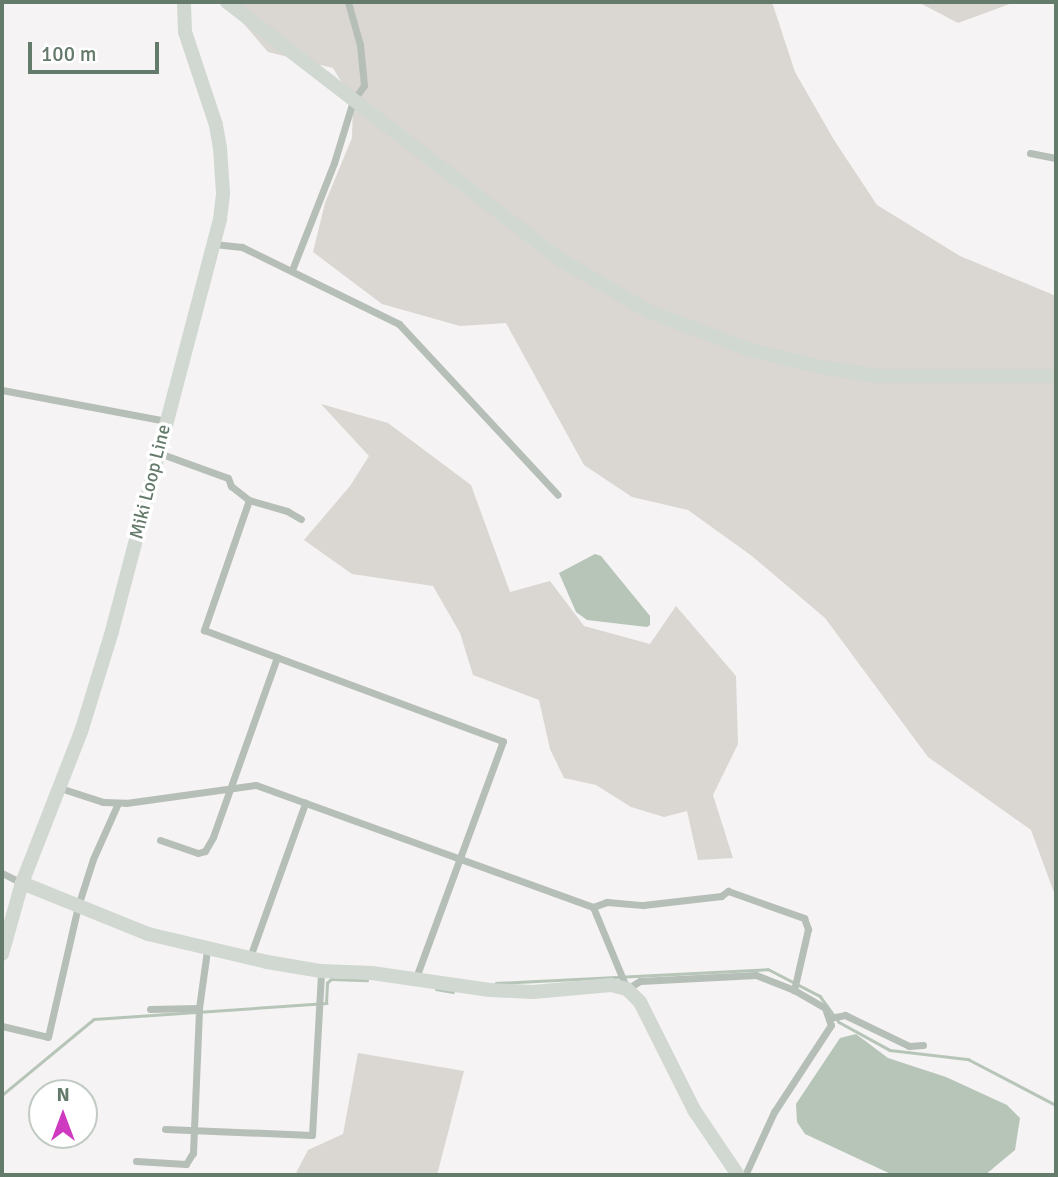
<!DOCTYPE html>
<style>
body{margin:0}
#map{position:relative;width:1058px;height:1177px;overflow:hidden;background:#f5f3f3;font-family:Signika,sans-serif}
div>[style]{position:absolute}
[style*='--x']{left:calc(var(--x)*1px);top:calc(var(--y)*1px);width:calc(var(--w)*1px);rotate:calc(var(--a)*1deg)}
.green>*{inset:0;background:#dad6d2}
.water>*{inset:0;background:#b6c5b8}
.stream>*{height:2.5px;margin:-1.25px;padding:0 1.25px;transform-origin:1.25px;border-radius:1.25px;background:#b6c5b8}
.street>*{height:7px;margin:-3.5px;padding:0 3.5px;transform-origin:3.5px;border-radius:3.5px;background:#b6beb8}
.secondary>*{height:14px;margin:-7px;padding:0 7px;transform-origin:7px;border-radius:7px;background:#d1d8d2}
span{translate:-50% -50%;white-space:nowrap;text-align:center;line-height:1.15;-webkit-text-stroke:7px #fff;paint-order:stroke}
.street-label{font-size:19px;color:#647a6a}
.frame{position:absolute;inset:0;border:4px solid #647a6a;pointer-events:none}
.north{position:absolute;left:28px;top:1079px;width:70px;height:70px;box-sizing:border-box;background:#fff;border:2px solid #c1cac3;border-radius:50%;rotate:0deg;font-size:19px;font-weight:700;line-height:28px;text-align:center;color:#647a6a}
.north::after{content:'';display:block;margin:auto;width:24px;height:32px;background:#ce3ac0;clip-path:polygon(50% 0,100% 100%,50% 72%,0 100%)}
.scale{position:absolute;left:28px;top:42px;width:131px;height:32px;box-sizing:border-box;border:4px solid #647a6a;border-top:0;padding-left:9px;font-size:21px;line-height:24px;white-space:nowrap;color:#647a6a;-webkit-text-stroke:5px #fff;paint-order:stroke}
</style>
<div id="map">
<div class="green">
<i style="clip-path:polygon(225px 2px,772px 2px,795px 72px,834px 140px,877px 205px,960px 256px,1056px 296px,1056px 898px,1031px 830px,928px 757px,825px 618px,752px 556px,688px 510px,632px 497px,584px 465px,506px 323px,460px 326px,382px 304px,313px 252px,325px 203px,352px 138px,353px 101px,333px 68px,268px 52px)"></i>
<i style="clip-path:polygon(918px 2px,1015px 2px,958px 23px)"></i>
<i style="clip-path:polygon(321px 404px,388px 423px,471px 485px,510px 592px,550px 581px,584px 626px,650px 644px,676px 606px,736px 676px,738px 744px,713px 795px,733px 858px,698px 860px,687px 811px,664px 817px,631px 807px,596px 785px,564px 778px,550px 749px,539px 700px,473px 675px,460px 633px,433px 586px,352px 574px,304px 540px,350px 486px,369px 456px)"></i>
<i style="clip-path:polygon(358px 1053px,464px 1071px,437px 1175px,295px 1175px,308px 1150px,343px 1134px)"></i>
</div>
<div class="water">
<i style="clip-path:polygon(595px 554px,601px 556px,650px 616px,650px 625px,647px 627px,587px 620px,576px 612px,559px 573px)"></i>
<i style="clip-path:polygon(856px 1034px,888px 1058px,946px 1077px,1007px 1105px,1020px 1118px,1015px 1150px,985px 1175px,893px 1175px,805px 1134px,797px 1122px,796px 1104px,840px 1038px)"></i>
</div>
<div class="stream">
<i style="--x:496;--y:983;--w:272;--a:-2.9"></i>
<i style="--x:768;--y:969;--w:59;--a:27.4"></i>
<i style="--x:820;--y:996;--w:32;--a:54"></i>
<i style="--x:839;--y:1022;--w:58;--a:28.8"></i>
<i style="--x:890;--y:1050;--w:79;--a:6.6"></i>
<i style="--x:968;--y:1059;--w:99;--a:27.6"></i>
<i style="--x:436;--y:989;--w:17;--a:10"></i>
<i style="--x:2;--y:1095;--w:119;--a:-39.6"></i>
<i style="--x:94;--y:1019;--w:233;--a:-3.9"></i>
<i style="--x:326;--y:1003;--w:20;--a:-87"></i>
<i style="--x:327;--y:983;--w:6;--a:-45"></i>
<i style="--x:331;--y:979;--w:36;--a:2"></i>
</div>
<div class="street">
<i style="--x:1030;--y:153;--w:26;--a:11"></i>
<i style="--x:214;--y:244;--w:28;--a:6"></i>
<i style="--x:242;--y:247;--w:175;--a:26.1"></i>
<i style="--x:399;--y:324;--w:233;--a:47.1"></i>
<i style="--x:292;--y:270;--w:115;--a:-68.6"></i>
<i style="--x:334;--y:163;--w:65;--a:-73"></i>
<i style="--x:353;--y:101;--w:19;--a:-55"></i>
<i style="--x:364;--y:85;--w:40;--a:-95.7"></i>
<i style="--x:360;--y:45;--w:45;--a:-105.6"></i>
<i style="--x:2;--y:390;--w:167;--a:10.7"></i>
<i style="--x:159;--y:453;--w:73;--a:19.9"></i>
<i style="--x:228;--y:478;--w:9;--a:69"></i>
<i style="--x:231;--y:486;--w:23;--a:38"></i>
<i style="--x:249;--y:500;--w:40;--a:16"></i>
<i style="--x:287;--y:511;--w:16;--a:30"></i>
<i style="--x:249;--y:500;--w:138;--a:109.1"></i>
<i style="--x:204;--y:630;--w:319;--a:20.4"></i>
<i style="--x:503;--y:741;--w:252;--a:110.2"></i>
<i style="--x:60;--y:788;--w:45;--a:18"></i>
<i style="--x:103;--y:802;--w:23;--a:2"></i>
<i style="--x:126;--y:803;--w:131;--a:-7.9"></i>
<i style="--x:256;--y:785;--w:358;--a:19.9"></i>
<i style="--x:593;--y:907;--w:89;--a:67.5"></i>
<i style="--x:627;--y:989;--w:15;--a:-32"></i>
<i style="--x:640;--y:981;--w:116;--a:-3"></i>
<i style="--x:756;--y:975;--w:41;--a:21.5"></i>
<i style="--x:794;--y:990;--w:36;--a:30"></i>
<i style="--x:825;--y:1008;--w:18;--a:71"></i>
<i style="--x:831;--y:1025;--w:104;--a:123.2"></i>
<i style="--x:774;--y:1112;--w:69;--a:114.7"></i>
<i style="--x:160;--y:840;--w:40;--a:18.9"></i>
<i style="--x:198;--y:853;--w:7;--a:-16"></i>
<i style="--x:205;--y:851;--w:16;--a:-60"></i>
<i style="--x:213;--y:837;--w:191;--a:-70.4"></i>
<i style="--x:2;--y:873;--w:22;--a:27"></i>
<i style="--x:593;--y:907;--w:15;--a:-20"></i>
<i style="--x:607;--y:902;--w:36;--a:5"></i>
<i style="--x:643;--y:905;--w:79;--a:-6.6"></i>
<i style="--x:721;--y:896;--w:9;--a:-36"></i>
<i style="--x:728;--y:891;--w:81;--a:19.6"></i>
<i style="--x:804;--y:918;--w:12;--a:70"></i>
<i style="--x:808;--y:929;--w:63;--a:102.9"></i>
<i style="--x:250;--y:957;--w:164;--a:-70.3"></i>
<i style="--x:150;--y:1009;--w:49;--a:-1.2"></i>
<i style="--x:830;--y:1018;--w:15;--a:-11"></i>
<i style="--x:845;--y:1015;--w:71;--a:25.8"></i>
<i style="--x:909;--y:1046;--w:14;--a:-4"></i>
<i style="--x:2;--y:1026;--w:47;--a:13.4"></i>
<i style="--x:48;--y:1037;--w:134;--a:-77.1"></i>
<i style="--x:78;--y:906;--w:49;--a:-72.3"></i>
<i style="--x:93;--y:859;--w:61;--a:-65.9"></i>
<i style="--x:165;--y:1129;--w:147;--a:2.3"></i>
<i style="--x:312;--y:1135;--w:163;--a:-86.8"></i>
<i style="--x:136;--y:1161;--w:50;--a:3.4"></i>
<i style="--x:186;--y:1164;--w:13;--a:-58"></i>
<i style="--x:193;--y:1153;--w:145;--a:-87.6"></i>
<i style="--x:199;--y:1008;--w:59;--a:-82.1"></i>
</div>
<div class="secondary">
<i style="--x:227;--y:2;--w:422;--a:37.7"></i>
<i style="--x:561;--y:260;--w:101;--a:30.4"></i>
<i style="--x:648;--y:311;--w:109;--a:20.9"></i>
<i style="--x:750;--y:350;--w:73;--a:13.5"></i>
<i style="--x:821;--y:367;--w:57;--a:9.1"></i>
<i style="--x:877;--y:376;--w:179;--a:0"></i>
<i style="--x:22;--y:883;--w:136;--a:22"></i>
<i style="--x:148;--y:934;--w:122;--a:13.2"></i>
<i style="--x:267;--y:962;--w:55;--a:9.5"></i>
<i style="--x:321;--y:971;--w:51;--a:2.2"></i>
<i style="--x:372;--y:973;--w:119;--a:8.2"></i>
<i style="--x:490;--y:990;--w:43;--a:2.7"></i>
<i style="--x:533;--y:992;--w:78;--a:-5.1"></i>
<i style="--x:611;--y:985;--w:16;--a:14"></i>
<i style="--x:627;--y:989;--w:18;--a:45"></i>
<i style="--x:640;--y:1002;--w:121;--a:63.4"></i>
<i style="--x:694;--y:1110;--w:78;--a:55.9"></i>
<i style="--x:2;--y:954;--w:74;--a:-74.3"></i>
<i style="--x:22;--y:883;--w:162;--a:-68.7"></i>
<i style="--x:81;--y:732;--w:106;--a:-72.9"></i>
<i style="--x:112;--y:631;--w:426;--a:-75.3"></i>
<i style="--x:220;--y:219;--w:26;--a:-83"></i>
<i style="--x:223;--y:193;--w:45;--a:-93.8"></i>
<i style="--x:220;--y:148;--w:23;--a:-100"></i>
<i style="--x:216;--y:125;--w:98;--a:-108.4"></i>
<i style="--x:185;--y:32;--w:30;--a:-92"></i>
</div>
<div class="street-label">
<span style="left:151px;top:482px;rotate:-76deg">Miki Loop Line</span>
</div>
<div class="frame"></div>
<div class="north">N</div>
<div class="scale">100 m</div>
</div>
